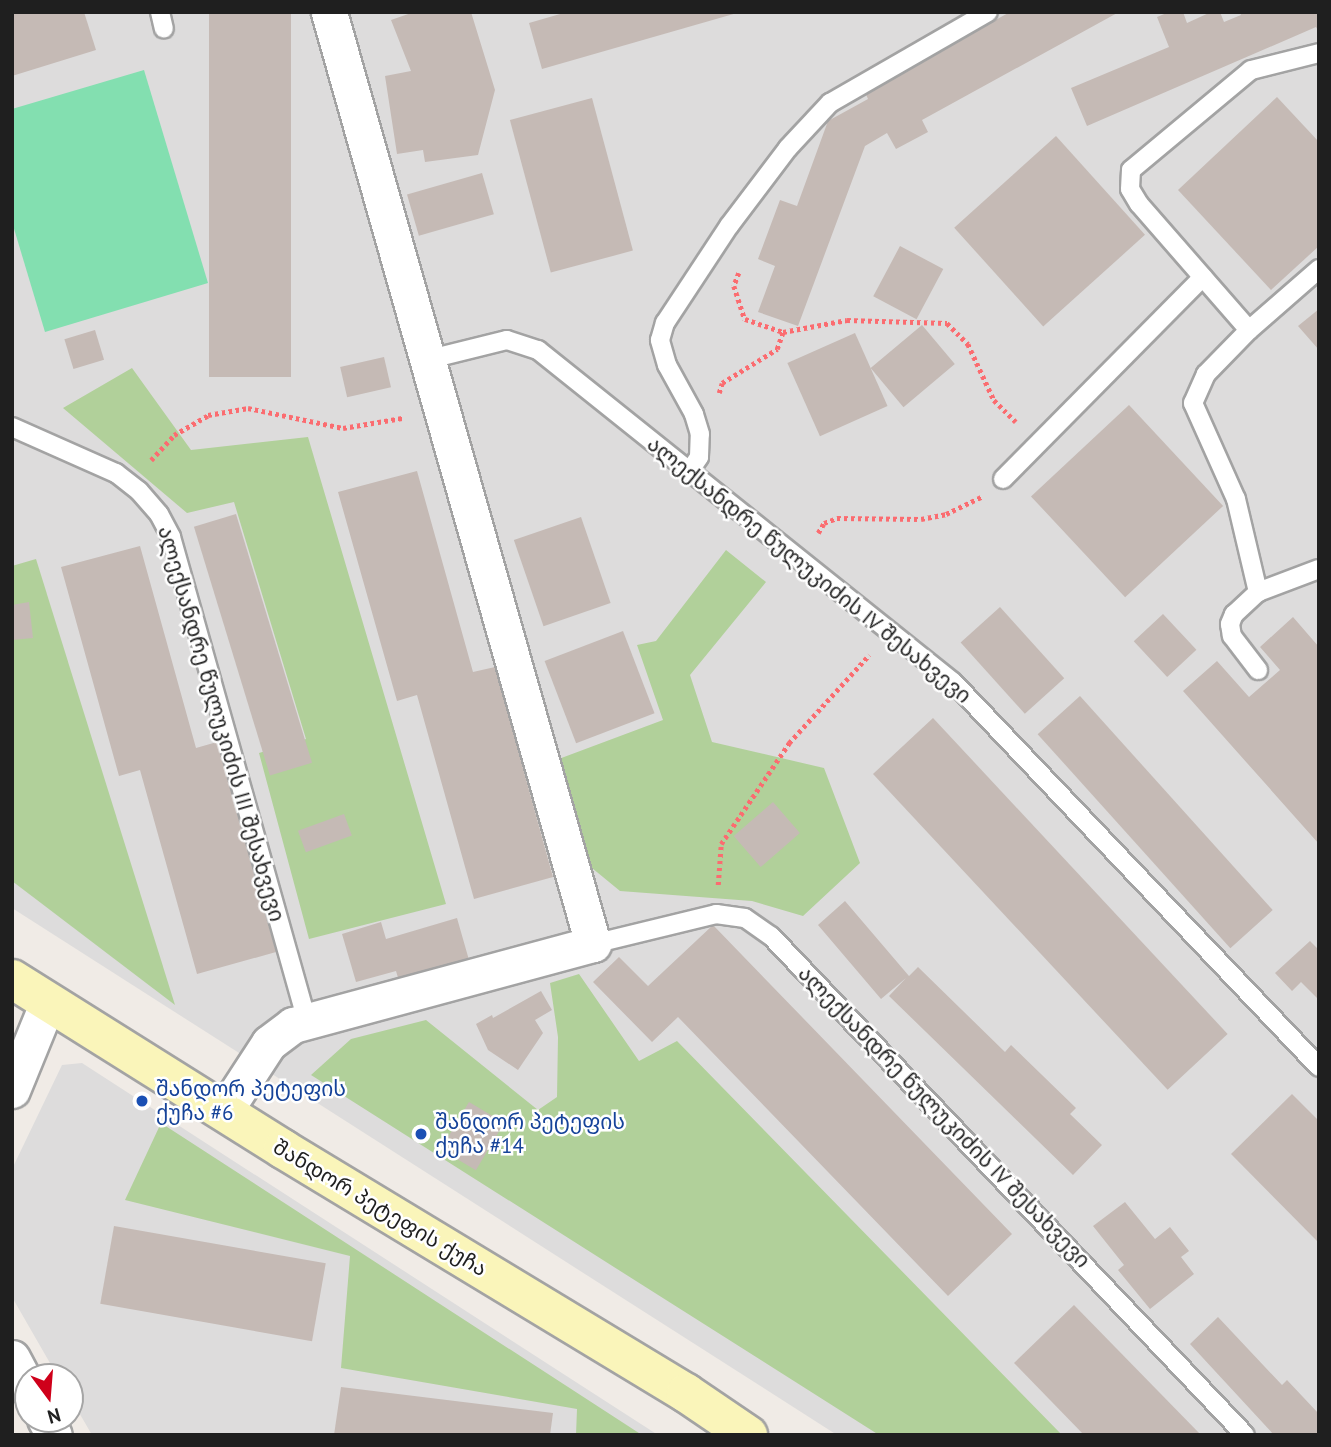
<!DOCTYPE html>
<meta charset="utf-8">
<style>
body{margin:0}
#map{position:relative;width:1331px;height:1447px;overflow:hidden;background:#f0ebe6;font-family:"PT Sans","Noto Sans Georgian",sans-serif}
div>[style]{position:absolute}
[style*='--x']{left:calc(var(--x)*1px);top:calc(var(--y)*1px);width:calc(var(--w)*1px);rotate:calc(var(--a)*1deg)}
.residential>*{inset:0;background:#dddcdc}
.forest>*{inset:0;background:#b1d09a}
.pitch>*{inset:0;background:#83dfb0}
.building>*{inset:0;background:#c5bab5;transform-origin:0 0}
.path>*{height:4.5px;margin-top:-2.25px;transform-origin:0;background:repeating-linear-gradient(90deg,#fb6c70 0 3.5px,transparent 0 7px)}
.roads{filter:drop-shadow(2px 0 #a3a3a3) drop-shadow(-2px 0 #a3a3a3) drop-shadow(0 2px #a3a3a3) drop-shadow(0 -2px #a3a3a3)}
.lane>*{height:18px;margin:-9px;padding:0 9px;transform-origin:9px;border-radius:9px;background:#fff}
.street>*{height:35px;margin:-17.5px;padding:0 17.5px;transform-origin:17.5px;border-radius:17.5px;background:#fff}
.secondary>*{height:38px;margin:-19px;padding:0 19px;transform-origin:19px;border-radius:19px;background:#faf5ba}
.dots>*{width:19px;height:19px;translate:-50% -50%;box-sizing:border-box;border:4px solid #fff;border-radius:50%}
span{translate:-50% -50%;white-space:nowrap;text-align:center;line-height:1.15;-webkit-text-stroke:5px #fff;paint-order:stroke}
.street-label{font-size:21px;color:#1f1f1f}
.transit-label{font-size:21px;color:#164399}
.left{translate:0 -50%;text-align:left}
.frame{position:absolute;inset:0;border:14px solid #1f1f1f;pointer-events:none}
.north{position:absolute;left:14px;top:1363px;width:70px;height:70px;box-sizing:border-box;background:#fff;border:2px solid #a5a5a5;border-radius:50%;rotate:164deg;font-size:19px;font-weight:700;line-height:28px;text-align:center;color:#1f1f1f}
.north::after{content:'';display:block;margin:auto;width:24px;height:32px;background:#cf001a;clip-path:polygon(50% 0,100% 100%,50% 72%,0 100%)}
</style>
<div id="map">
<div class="residential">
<i style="clip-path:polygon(12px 12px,1319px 12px,1319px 1435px,837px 1435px,12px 908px)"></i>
<i style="clip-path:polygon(82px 1063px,658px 1435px,92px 1435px,70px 1397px,70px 1377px,58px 1377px,12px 1297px,12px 1169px,62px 1065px)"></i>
</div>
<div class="forest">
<i style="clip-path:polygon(132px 368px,191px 450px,308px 437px,446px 904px,309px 939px,259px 753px,306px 739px,234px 502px,187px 513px,63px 408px)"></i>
<i style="clip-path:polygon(726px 550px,766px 582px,690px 675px,712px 742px,824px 768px,860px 863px,803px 916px,752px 901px,620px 891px,592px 868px,556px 760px,663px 720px,637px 645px,656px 641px)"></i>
<i style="clip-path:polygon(36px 559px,175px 1005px,12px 881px,12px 566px)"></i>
<i style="clip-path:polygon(579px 974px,639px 1061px,677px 1041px,1062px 1435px,879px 1435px,311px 1075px,351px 1039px,426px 1020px,538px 1110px,557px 1097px,558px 1037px,550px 983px)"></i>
<i style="clip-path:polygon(161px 1123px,642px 1435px,576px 1435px,577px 1409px,341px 1368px,350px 1256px,125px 1200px)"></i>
</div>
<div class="pitch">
<i style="clip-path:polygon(144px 70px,208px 283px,45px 332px,12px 222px,12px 109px)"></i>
</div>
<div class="building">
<i style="clip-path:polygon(12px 12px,84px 12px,96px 50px,12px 76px)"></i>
<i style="left:209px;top:12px;width:82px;height:365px"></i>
<i style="clip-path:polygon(414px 12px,471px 12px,495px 90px,478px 155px,425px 162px,423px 150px,397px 154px,385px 76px,411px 71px,391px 20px)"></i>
<i style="clip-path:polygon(567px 12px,737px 12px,737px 13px,542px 69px,529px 23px)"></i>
<i style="clip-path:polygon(1010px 12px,1119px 12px,922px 120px,928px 132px,896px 149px,887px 133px,865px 146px,798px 326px,758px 312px,775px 266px,758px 259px,780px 200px,797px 206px,828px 121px,868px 99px,865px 92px)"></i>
<i style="clip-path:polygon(1169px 12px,1183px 12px,1187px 23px,1211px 12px,1220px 12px,1224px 22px,1241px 15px,1240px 12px,1319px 12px,1319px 32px,1316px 27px,1087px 126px,1071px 88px,1169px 47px,1157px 17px)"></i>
<i style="clip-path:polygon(1277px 97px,1319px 142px,1319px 246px,1271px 290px,1178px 190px)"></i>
<i style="left:592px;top:98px;width:158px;height:85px;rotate:75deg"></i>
<i style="left:1056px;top:136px;width:133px;height:137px;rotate:48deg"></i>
<i style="left:482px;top:173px;width:43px;height:78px;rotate:74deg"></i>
<i style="left:900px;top:246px;width:49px;height:57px;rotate:28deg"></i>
<i style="clip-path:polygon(1319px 309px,1319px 350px,1298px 326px)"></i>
<i style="left:922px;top:325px;width:51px;height:67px;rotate:50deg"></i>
<i style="left:95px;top:330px;width:31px;height:32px;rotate:73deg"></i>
<i style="left:855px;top:333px;width:80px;height:74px;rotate:66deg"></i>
<i style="left:384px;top:357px;width:31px;height:45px;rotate:77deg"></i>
<i style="left:1129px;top:405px;width:138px;height:134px;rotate:47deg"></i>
<i style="clip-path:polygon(417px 471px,473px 672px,495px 667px,553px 877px,474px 899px,417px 695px,397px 701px,338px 492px)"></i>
<i style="left:236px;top:514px;width:260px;height:44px;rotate:73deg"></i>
<i style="left:581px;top:517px;width:91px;height:71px;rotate:71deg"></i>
<i style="clip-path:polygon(140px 546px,196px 748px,217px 742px,276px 952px,197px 974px,140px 770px,119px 776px,61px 567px)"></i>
<i style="clip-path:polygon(29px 602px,33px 638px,12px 640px,12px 605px)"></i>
<i style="left:1000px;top:607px;width:96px;height:53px;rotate:48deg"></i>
<i style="left:1163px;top:614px;width:49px;height:40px;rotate:47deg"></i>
<i style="clip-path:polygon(1293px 617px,1319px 647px,1319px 844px,1183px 691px,1217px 661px,1249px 697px,1280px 670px,1260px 647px)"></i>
<i style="left:623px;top:631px;width:88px;height:84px;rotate:69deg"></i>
<i style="left:1080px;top:696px;width:288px;height:57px;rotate:48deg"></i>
<i style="left:933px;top:718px;width:432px;height:82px;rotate:47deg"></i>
<i style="left:773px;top:802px;width:41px;height:52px;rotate:49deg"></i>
<i style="left:344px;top:814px;width:23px;height:49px;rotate:70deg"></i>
<i style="clip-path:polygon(845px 901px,909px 976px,918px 967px,1005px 1052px,1011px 1045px,1076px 1108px,1070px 1114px,1102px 1145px,1073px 1175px,889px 996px,906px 978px,881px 999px,818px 925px)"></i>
<i style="clip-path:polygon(457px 918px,469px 960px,399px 981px,396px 971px,356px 982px,342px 934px,381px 922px,386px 939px)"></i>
<i style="clip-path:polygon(713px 925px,1012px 1234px,948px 1296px,678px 1017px,652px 1042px,593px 982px,619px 957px,648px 986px)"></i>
<i style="clip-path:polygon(1310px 941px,1319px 950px,1319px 1000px,1301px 982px,1292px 991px,1275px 973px)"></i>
<i style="clip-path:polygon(541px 991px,552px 1010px,535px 1020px,543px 1033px,518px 1070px,488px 1050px,476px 1024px,492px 1015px,493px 1018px)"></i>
<i style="clip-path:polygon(1292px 1094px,1319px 1121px,1319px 1243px,1231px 1154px)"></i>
<i style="left:469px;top:1102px;width:41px;height:55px;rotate:31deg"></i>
<i style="clip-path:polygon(1125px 1202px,1155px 1239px,1170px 1227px,1189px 1251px,1181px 1257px,1194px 1274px,1150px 1309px,1118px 1270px,1124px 1265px,1093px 1226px)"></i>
<i style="left:114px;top:1226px;width:215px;height:79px;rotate:10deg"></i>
<i style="clip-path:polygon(1074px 1305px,1201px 1435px,1084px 1435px,1014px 1363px)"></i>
<i style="clip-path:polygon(1218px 1317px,1282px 1385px,1287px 1380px,1319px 1414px,1319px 1435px,1274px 1435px,1190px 1344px)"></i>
<i style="clip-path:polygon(341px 1387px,553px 1413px,550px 1435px,334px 1435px)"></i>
</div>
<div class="path">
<i style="--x:739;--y:273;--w:14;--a:111"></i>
<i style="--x:734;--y:286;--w:35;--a:72"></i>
<i style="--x:745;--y:319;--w:40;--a:18.9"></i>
<i style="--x:783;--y:332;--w:65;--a:-10.6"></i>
<i style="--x:847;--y:320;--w:100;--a:1.7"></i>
<i style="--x:947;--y:323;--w:30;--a:45"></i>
<i style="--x:968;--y:344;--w:62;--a:65.1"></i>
<i style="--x:994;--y:400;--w:31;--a:45"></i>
<i style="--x:719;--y:393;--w:10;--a:-73"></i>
<i style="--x:722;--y:383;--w:65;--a:-31.7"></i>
<i style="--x:777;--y:349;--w:18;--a:-71"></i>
<i style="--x:151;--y:460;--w:34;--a:-47"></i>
<i style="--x:174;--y:435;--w:39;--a:-30"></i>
<i style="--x:208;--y:415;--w:41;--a:-9.9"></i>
<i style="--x:248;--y:408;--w:97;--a:11.9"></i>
<i style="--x:343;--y:428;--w:60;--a:-9.6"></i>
<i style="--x:818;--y:533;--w:12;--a:-59"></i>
<i style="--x:824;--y:523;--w:14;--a:-21"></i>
<i style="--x:837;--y:518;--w:84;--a:0.7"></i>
<i style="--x:921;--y:519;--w:25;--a:-11"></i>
<i style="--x:946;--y:514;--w:39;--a:-26"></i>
<i style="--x:718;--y:885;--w:41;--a:-85.8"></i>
<i style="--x:721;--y:844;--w:122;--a:-56"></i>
<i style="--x:789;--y:743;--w:119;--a:-47.7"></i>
</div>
<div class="roads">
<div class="lane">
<i style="--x:160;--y:12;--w:17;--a:77"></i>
<i style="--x:1319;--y:269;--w:93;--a:138.9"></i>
<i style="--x:1249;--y:330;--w:62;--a:134.3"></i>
<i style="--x:1206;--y:374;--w:32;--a:114"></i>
<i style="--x:1193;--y:403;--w:105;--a:65.9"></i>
<i style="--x:1236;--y:499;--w:96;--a:76.7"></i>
<i style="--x:1258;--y:592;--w:65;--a:-20.7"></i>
<i style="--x:1249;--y:330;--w:167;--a:-131.1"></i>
<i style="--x:1139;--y:204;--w:17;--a:-121"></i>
<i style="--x:1130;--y:189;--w:19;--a:-87"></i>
<i style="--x:1131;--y:170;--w:156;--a:-39.8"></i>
<i style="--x:1251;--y:70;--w:70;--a:-14"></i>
<i style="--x:430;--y:359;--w:79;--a:-13.9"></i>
<i style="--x:507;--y:340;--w:33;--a:18"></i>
<i style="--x:538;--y:350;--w:531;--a:38.66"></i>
<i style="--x:953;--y:682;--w:531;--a:46.45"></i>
<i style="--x:12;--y:427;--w:114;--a:23.9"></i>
<i style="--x:116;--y:473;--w:29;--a:38"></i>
<i style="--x:139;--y:491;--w:30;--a:49"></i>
<i style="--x:159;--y:514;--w:26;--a:62"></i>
<i style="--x:171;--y:537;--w:503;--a:74.31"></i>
<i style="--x:689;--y:472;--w:18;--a:-56"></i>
<i style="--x:699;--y:457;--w:23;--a:-88"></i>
<i style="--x:700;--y:434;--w:21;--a:-107"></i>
<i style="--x:694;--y:414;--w:56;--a:-118.9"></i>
<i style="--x:667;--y:365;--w:26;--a:-106"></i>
<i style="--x:660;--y:340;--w:18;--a:-74"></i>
<i style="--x:665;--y:323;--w:116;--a:-56.6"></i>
<i style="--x:729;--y:226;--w:98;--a:-52.9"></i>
<i style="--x:788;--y:148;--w:62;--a:-47"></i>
<i style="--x:830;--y:103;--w:182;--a:-29.9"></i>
<i style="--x:1003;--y:479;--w:284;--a:-45.3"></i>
<i style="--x:1258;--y:592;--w:33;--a:137"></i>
<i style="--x:1234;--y:614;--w:11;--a:112"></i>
<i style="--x:1230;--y:624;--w:12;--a:81"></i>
<i style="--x:1232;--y:636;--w:43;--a:52.6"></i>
<i style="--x:593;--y:944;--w:127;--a:-13.7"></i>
<i style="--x:716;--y:914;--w:29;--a:8"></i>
<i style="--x:745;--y:918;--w:32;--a:35"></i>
<i style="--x:771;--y:936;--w:688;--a:46.47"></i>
</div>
<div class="street">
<i style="--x:12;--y:1090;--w:95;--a:-67.8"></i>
<i style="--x:224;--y:1112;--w:82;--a:-56.9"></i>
<i style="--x:269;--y:1043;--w:30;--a:-37"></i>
<i style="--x:293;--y:1025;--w:311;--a:-15.1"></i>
<i style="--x:593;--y:944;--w:969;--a:-105.82"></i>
<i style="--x:12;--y:1358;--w:34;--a:62"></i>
<i style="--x:45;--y:1419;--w:18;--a:61"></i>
</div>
<div class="secondary">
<i style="--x:12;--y:979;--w:320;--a:32.1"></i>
<i style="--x:283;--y:1149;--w:471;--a:31.2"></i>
<i style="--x:686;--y:1393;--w:75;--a:34.1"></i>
</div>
</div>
<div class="dots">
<i style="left:142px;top:1101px;background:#1a4fb4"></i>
<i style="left:421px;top:1134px;background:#1a4fb4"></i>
</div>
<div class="street-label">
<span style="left:809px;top:570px;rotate:39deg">ალექსანდრე წულუკიძის IV შესახვევი</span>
<span style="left:221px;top:724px;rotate:74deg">ალექსანდრე წულუკიძის III შესახვევი</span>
<span style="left:944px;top:1117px;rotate:46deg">ალექსანდრე წულუკიძის IV შესახვევი</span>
<span style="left:380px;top:1208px;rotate:31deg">შანდორ პეტეფის ქუჩა</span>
</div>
<div class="transit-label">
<span class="left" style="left:156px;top:1101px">შანდორ პეტეფის<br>ქუჩა #6</span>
<span class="left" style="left:435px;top:1134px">შანდორ პეტეფის<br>ქუჩა #14</span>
</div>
<div class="frame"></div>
<div class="north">N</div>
</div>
